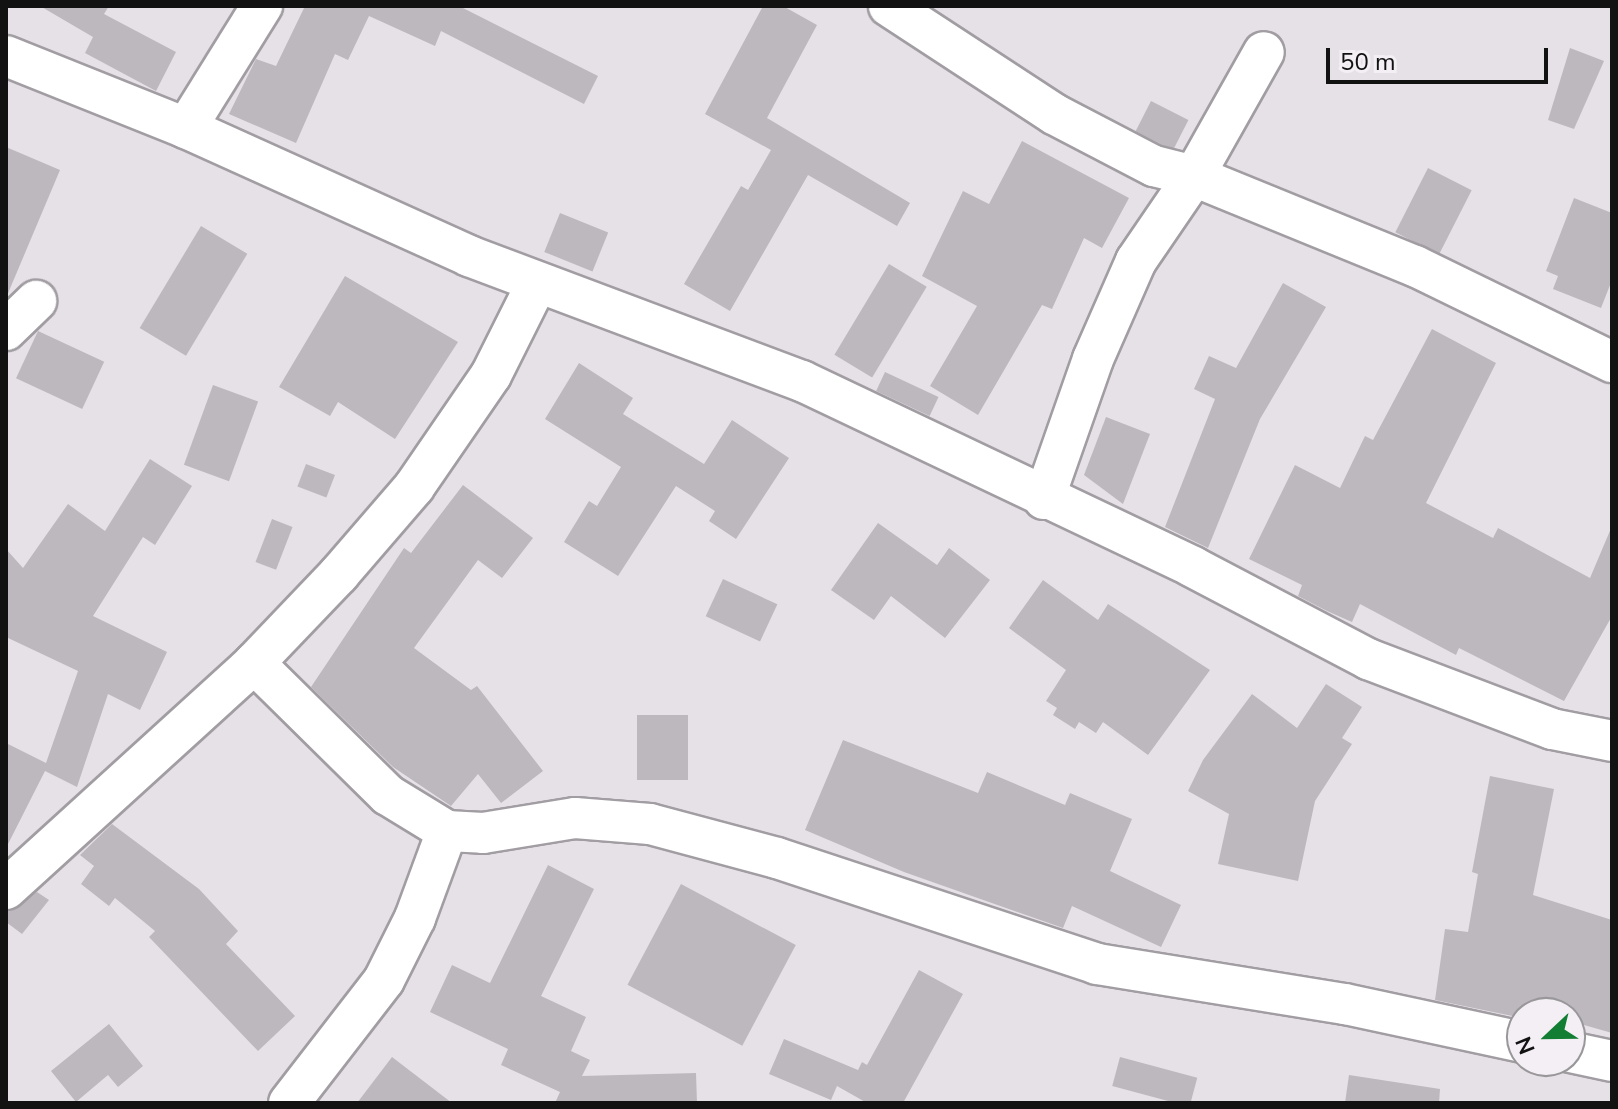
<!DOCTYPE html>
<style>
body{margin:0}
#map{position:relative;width:1618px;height:1109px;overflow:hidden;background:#e6e1e7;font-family:"Nunito Sans",sans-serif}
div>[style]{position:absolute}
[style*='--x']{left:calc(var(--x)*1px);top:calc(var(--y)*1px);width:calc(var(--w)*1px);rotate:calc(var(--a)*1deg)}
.building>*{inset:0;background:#bcb8be;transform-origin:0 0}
.roads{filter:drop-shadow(2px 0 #a19da2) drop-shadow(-2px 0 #a19da2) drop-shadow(0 2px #a19da2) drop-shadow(0 -2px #a19da2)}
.minor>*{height:40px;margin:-20px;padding:0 20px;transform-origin:20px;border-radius:20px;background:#fff}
span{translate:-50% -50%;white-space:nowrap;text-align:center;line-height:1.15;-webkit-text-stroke:6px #f3eff4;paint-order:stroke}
.frame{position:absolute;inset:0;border:8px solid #131213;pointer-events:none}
.north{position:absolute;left:1506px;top:997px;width:80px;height:80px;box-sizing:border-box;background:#f3eff4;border:2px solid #99979a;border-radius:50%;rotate:248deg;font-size:22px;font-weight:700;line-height:32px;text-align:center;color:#131213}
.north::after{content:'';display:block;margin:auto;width:28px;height:36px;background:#117e33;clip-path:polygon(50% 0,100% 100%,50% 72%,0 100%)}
.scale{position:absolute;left:1326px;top:48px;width:222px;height:36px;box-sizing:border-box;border:4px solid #131213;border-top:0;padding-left:10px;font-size:24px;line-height:28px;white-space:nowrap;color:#131213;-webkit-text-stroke:6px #f3eff4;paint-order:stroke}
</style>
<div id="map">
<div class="building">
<i style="clip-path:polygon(40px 6px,109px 6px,104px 14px,176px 52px,156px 91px,85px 53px,93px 37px)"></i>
<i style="clip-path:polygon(305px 6px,459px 6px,598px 76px,584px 104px,441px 31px,435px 46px,369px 16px,348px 60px,335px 54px,296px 143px,229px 114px,256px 59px,276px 66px)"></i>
<i style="clip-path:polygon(763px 6px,783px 6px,817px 25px,767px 118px,910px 203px,897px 226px,808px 175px,730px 311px,684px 284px,741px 186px,748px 190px,771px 150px,705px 114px)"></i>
<i style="clip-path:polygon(1570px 48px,1604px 61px,1574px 129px,1548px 120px)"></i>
<i style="left:1151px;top:101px;width:42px;height:34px;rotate:27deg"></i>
<i style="clip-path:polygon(1022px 141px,1129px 198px,1102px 248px,1084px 238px,1052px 309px,1042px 305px,978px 415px,930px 386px,977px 306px,922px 276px,963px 191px,989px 204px)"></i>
<i style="clip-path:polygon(6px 147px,60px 170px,6px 298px)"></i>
<i style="left:1428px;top:168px;width:49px;height:72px;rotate:27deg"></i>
<i style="clip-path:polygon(1574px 198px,1612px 213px,1612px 280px,1601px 308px,1553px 289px,1558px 276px,1546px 271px)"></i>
<i style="left:560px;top:213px;width:52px;height:42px;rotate:22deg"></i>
<i style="left:201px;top:226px;width:54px;height:119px;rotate:31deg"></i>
<i style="left:889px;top:264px;width:44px;height:106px;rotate:31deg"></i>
<i style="clip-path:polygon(345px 276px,458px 342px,395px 439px,338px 402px,330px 416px,279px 387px)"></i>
<i style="clip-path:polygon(1283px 283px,1326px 307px,1260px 419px,1208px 548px,1165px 527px,1215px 399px,1194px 389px,1209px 356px,1236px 368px)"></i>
<i style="clip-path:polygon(1432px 329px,1496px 363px,1426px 503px,1493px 538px,1498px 528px,1590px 578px,1612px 526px,1612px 616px,1564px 701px,1459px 648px,1456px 655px,1360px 604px,1352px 622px,1327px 611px,1298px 596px,1302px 585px,1249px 559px,1295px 465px,1340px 488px,1365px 436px,1373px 440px)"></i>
<i style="left:38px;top:331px;width:73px;height:52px;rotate:25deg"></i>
<i style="clip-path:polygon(579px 363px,633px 398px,623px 414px,704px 464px,732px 420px,789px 458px,736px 539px,709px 521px,715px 511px,676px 486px,618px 576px,564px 542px,589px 501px,597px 506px,621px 467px,545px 419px)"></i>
<i style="left:885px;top:372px;width:59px;height:21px;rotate:25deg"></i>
<i style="left:213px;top:385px;width:48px;height:85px;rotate:20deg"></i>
<i style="clip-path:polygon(1106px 417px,1150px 434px,1123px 504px,1084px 475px)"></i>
<i style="clip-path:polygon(150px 459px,192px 486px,155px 545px,143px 537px,93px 616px,167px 652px,140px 710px,108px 694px,77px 787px,45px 771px,6px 848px,6px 743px,46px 763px,78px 671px,6px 637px,6px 549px,23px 568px,68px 504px,105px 531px)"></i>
<i style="left:306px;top:464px;width:31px;height:24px;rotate:21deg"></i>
<i style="clip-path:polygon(463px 485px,533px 538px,502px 578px,478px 560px,414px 648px,471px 690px,477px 686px,543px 771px,501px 803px,478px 774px,451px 806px,393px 767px,311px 687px,404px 548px,411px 553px)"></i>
<i style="left:272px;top:519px;width:22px;height:46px;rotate:21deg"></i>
<i style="clip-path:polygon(878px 523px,937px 565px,949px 548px,990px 580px,945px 638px,891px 596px,874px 620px,831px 590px)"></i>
<i style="left:723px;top:579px;width:60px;height:41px;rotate:25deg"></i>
<i style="clip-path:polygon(1043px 580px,1098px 620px,1108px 604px,1210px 670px,1148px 755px,1103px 722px,1096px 733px,1079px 722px,1075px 729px,1053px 715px,1057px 708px,1046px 701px,1066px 670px,1009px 628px)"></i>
<i style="clip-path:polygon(1326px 684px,1362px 707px,1342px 738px,1352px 744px,1315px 801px,1298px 881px,1218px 864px,1229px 814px,1188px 791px,1203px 760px,1252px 694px,1297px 728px)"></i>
<i style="left:637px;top:715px;width:51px;height:65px"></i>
<i style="clip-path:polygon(843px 740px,978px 793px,987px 772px,1065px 805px,1070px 793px,1132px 819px,1110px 871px,1181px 905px,1161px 947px,1072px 906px,1063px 928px,904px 872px,805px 830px)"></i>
<i style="clip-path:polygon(1490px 776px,1554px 789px,1533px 895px,1612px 920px,1612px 1033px,1570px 1021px,1570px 1013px,1522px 1013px,1522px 1018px,1435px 1000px,1445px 929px,1468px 932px,1478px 874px,1472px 872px)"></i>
<i style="clip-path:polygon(112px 824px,199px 889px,238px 931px,226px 944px,295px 1016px,258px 1051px,149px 937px,155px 931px,115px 898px,109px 906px,81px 884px,94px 866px,80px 855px)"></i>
<i style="clip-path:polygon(548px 865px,594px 889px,541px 996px,586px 1017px,571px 1051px,590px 1060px,582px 1076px,696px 1073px,697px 1103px,555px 1103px,560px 1092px,501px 1065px,508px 1049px,430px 1012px,452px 965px,490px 983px)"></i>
<i style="left:681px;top:884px;width:130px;height:114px;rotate:28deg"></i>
<i style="clip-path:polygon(37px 892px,49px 900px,22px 934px,6px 922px,6px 911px)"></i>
<i style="clip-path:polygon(919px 970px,963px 994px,903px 1103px,867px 1103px,837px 1086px,831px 1100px,769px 1074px,784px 1039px,858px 1070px,862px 1062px,867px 1065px)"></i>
<i style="clip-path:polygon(109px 1024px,143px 1066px,118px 1087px,108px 1075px,76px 1102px,51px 1071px)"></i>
<i style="clip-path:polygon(392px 1057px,452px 1103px,357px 1103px)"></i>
<i style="left:1120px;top:1057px;width:80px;height:30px;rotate:15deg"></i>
<i style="clip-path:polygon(1349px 1075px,1440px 1089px,1439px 1103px,1345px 1103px)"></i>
</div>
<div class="roads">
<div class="minor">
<i style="--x:889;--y:6;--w:197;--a:33.2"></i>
<i style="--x:1054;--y:114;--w:113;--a:27.5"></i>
<i style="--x:1154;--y:166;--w:41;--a:14"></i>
<i style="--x:1194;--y:176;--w:142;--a:-60.6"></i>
<i style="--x:6;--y:56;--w:194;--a:21.8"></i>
<i style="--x:186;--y:128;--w:311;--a:24.3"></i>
<i style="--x:469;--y:256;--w:356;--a:20.6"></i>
<i style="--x:802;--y:381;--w:433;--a:25.4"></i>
<i style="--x:1193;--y:567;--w:198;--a:27.7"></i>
<i style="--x:1368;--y:659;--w:197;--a:20.8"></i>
<i style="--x:1552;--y:729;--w:61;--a:11.3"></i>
<i style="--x:186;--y:128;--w:144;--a:-58.1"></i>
<i style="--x:6;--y:330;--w:42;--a:-44"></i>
<i style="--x:1044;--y:499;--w:148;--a:-70.7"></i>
<i style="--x:1093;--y:359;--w:107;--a:-66.3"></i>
<i style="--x:1136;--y:261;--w:103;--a:-55.7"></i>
<i style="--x:1194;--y:176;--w:239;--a:22.2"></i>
<i style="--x:1415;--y:266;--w:219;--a:26"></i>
<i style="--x:254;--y:663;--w:188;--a:44.6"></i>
<i style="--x:388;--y:795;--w:69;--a:31.4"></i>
<i style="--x:447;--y:831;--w:36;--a:3"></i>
<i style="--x:483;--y:833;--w:93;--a:-9.3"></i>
<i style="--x:575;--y:818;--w:75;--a:4.6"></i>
<i style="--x:650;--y:824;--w:131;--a:15"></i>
<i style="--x:777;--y:858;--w:337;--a:18.3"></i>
<i style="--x:1097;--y:964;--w:251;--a:9.2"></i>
<i style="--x:1345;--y:1004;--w:181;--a:12.1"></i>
<i style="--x:6;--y:889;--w:336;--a:-42.3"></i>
<i style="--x:254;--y:663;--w:123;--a:-46.3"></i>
<i style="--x:339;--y:574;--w:115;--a:-49.2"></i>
<i style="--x:414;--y:487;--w:136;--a:-55.5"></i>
<i style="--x:491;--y:375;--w:103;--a:-63.4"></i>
<i style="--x:1570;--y:1052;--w:43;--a:12.1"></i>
<i style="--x:289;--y:1103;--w:155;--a:-52.3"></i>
<i style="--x:384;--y:980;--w:69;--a:-63.4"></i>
<i style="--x:415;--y:918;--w:93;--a:-69.8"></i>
</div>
</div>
<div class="frame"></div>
<div class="north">N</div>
<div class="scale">50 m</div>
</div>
